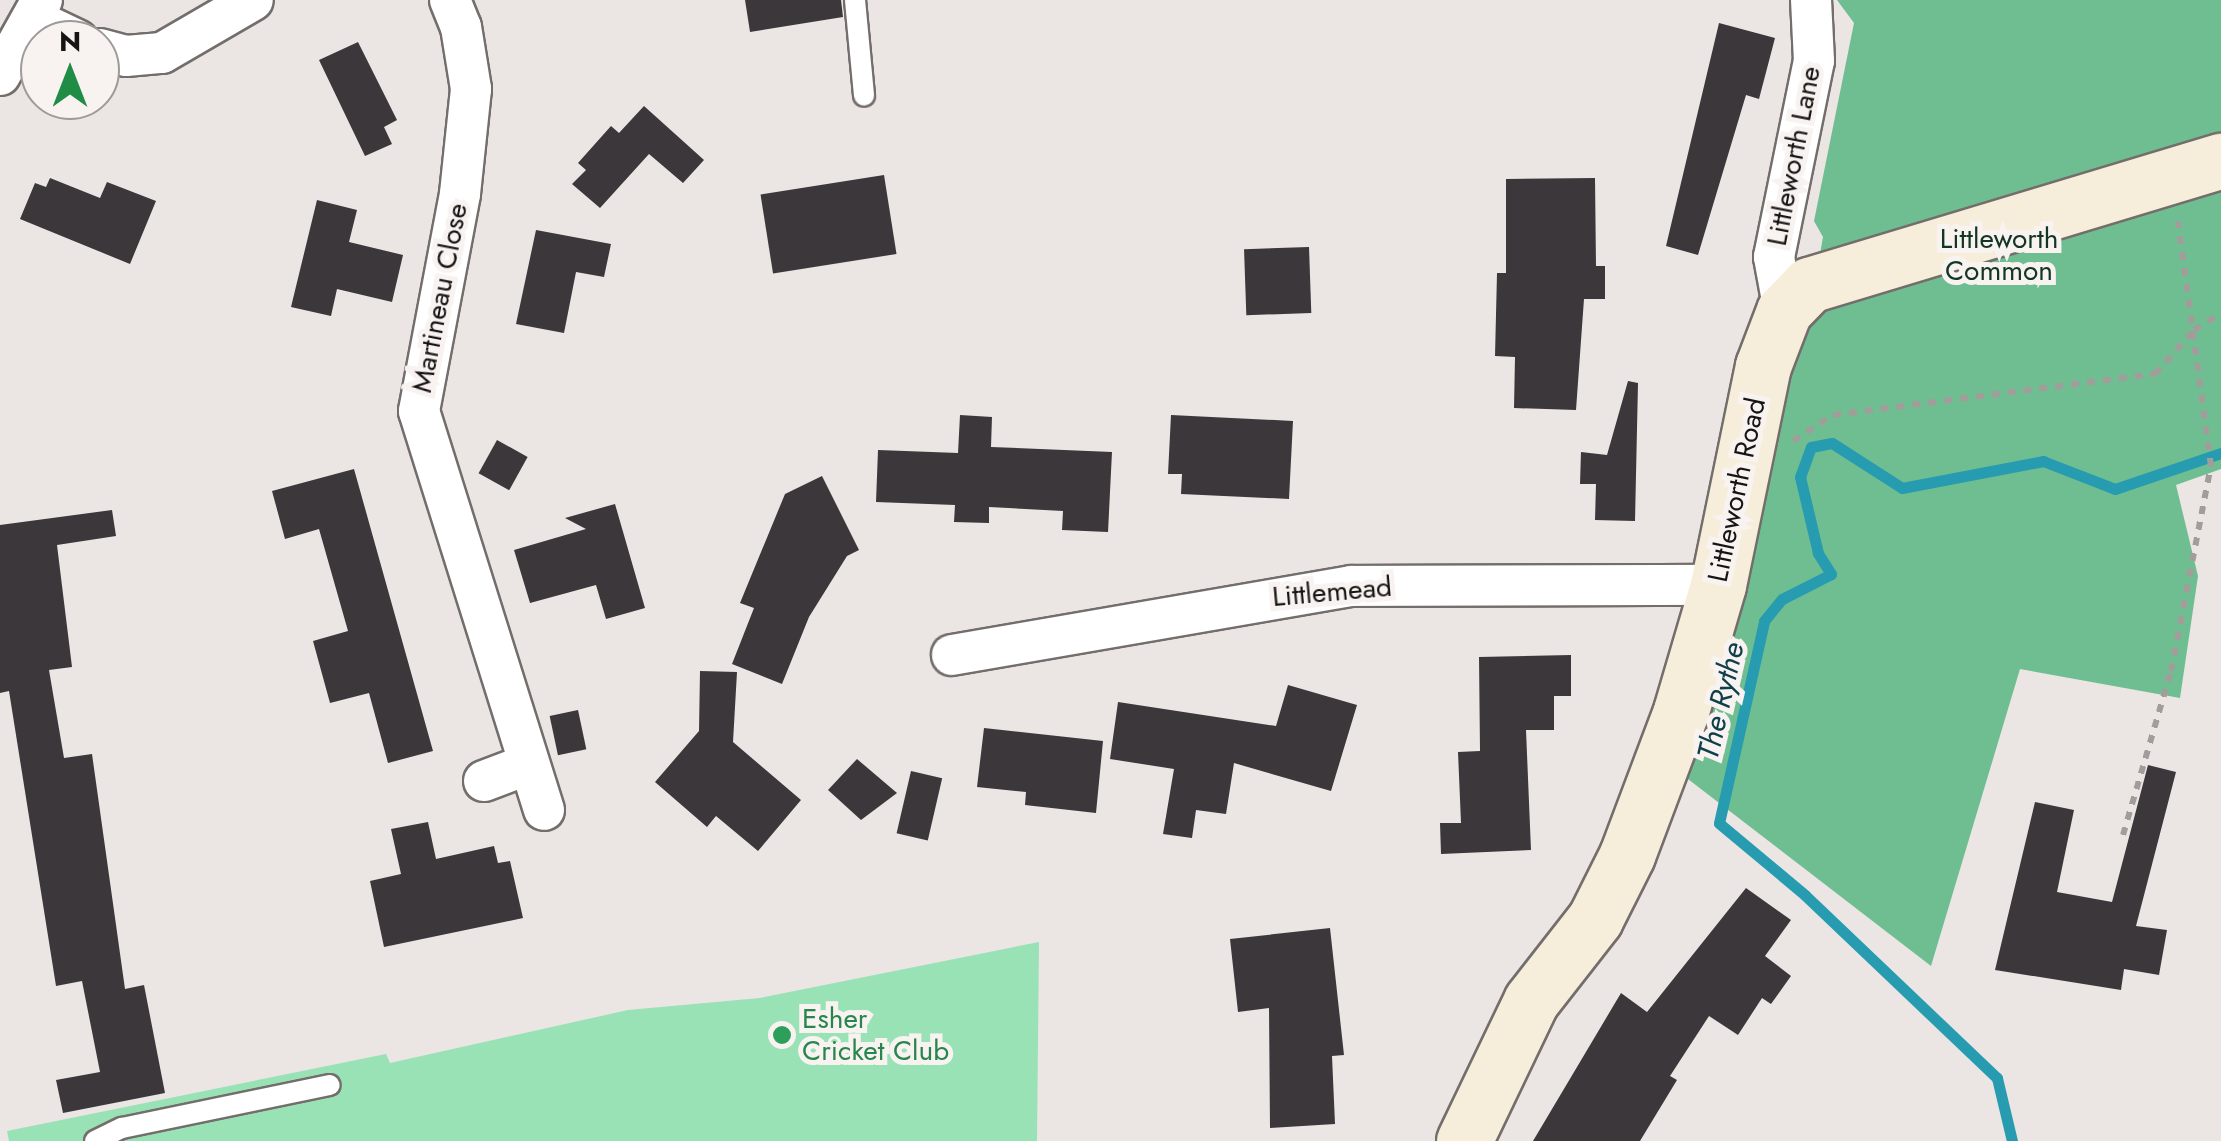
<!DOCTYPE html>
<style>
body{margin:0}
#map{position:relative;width:2221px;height:1141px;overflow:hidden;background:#ebe5e3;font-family:Jost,sans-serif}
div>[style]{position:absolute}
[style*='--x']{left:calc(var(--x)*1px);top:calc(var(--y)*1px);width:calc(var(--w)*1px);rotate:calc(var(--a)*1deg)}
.green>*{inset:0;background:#98e2b6}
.forest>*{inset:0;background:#6fbe91}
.stream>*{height:11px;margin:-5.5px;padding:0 5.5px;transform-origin:5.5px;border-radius:5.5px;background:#279cb1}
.building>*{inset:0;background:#3b373b;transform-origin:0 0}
.path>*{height:6px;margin-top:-3px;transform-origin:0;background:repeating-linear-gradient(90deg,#a29d9b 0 8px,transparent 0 16px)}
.roads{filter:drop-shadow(2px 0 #736e6b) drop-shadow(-2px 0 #736e6b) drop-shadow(0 2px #736e6b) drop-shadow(0 -2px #736e6b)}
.lane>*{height:20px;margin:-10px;padding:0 10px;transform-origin:10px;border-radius:10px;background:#fff}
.street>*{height:40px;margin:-20px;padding:0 20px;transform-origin:20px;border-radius:20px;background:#fff}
.secondary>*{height:55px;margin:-27.5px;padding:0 27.5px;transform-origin:27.5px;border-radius:27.5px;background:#f6eeda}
.dots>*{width:28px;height:28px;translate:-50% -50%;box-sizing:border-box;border:5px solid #f8f3f0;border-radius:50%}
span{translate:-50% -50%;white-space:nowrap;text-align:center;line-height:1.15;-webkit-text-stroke:10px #f8f3f0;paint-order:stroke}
.street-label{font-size:28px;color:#171514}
.park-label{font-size:28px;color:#133623}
.leisure-label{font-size:28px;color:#27864d}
.left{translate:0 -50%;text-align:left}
.water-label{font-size:30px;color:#0f404a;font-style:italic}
.north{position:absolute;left:20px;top:20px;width:100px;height:100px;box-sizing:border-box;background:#f8f3f0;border:2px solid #9e9a98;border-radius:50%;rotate:0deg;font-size:28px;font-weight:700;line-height:40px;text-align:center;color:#171514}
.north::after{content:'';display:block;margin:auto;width:35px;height:45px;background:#1f8d46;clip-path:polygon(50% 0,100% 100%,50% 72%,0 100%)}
</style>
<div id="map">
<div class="green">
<i style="clip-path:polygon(1039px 942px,1037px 1141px,9px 1141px,7px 1131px,386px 1054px,390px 1063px,628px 1010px,760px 998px)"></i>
</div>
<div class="forest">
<i style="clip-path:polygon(1837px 0,2221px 0,2221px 469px,2176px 485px,2198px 576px,2180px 698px,2020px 669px,1931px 966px,1684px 776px,1788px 361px,1807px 328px,1823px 237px,1814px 221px,1854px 23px)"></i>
</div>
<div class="stream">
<i style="--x:2012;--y:1141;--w:65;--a:-103.4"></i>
<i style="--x:1997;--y:1078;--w:265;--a:-136.4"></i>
<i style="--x:1805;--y:895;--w:112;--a:-140.1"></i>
<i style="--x:1719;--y:823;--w:207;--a:-77.4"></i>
<i style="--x:1764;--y:621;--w:28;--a:-51"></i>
<i style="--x:1782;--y:599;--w:55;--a:-27"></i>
<i style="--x:1831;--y:574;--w:25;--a:-122"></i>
<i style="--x:1818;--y:553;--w:78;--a:-103.3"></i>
<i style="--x:1800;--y:477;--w:32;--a:-70"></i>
<i style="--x:1811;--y:447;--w:21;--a:-11"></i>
<i style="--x:1832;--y:443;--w:83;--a:32.7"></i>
<i style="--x:1902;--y:488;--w:144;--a:-10.8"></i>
<i style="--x:2043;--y:461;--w:77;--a:21.3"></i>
<i style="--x:2115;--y:489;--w:112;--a:-18.8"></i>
</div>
<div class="building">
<i style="clip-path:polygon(745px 0,841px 0,843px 17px,750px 32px)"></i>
<i style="clip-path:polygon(1719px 23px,1775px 38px,1759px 99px,1746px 95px,1698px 255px,1666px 246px)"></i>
<i style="clip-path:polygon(358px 42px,397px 120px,384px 127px,392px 144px,365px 156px,319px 60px)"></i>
<i style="clip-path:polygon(644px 106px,704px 160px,683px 183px,649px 154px,600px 208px,572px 184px,586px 170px,578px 163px,611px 126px,619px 133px)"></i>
<i style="left:884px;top:175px;width:80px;height:125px;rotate:81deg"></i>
<i style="clip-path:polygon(50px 178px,100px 198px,107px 182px,156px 201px,130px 264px,20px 219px,35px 183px,46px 187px)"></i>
<i style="clip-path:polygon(1595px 178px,1596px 266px,1605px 266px,1605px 299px,1584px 299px,1576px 410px,1514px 408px,1515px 357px,1495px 356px,1497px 273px,1506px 273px,1506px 179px)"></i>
<i style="clip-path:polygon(317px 200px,357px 210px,349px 242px,403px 255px,392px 302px,337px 289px,331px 316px,291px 307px)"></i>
<i style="clip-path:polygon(536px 230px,611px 244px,604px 277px,576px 272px,564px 333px,516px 324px)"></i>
<i style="left:1309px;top:247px;width:66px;height:65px;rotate:88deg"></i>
<i style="clip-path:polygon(1628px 381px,1638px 383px,1635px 521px,1595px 520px,1596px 484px,1580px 484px,1581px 452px,1607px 455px)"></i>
<i style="clip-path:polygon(960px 415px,992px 417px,991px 447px,1112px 452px,1108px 532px,1062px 530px,1063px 511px,989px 507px,989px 523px,954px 522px,955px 505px,876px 502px,878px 450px,958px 453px)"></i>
<i style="clip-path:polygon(1171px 415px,1293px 421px,1289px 499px,1181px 494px,1182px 474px,1168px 474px)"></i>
<i style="left:497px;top:440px;width:35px;height:38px;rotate:29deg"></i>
<i style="clip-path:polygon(354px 469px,433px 751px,388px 763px,369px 693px,330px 703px,313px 641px,348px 631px,319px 529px,285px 539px,272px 491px)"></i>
<i style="clip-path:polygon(822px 476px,859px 550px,847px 556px,809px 617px,782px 684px,732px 664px,754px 608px,740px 603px,785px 494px)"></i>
<i style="clip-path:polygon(615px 504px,645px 608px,606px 619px,596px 585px,530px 603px,514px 550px,586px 529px,565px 518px)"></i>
<i style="clip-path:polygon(112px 510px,116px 536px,57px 545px,72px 667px,49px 670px,64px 758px,92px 754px,125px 989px,144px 985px,165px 1093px,63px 1113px,56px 1080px,100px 1072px,82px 981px,56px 986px,9px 691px,0 693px,0 525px)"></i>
<i style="clip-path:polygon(1571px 655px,1571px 696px,1554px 696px,1554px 730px,1526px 730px,1531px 850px,1441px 854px,1440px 823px,1461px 823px,1458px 752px,1480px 751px,1479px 657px)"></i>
<i style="clip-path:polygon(700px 671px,737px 672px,733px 742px,801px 800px,758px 851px,716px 816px,707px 827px,655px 782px,699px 731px)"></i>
<i style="clip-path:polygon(1288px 685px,1357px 705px,1331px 791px,1234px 763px,1226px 814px,1196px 810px,1192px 838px,1163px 834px,1174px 769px,1110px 759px,1118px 702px,1276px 726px)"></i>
<i style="left:578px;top:710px;width:40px;height:29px;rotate:78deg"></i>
<i style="clip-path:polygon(984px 728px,1103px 741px,1096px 813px,1025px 805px,1026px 792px,977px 787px)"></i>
<i style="clip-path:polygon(857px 759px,897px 793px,861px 820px,828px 790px)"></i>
<i style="clip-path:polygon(2148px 765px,2176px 772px,2136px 926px,2167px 930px,2159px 975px,2124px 969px,2121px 990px,1995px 970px,2035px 802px,2074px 810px,2057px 892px,2112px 902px)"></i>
<i style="left:911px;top:771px;width:32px;height:64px;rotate:13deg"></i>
<i style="clip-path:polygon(428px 822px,436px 859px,494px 846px,498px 863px,510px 861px,523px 918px,384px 947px,370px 881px,401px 874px,391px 829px)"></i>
<i style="clip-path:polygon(1746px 888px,1791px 920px,1765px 956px,1791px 976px,1771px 1004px,1762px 998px,1738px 1035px,1709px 1016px,1670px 1076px,1677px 1080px,1640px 1141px,1533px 1141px,1621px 993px,1647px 1012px)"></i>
<i style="clip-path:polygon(1330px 928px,1344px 1055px,1332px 1056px,1335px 1124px,1270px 1128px,1269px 1008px,1238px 1012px,1230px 939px)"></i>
</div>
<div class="path">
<i style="--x:1793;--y:441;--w:48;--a:-33"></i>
<i style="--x:1833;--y:415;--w:325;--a:-7.3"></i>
<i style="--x:2155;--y:374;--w:59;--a:-48.4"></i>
<i style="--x:2194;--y:330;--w:32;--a:-32"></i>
<i style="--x:2123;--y:835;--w:171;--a:-73.7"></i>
<i style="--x:2171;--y:671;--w:209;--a:-79"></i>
<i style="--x:2211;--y:466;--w:247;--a:-97.7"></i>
</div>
<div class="roads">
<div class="lane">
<i style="--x:855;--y:0;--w:96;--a:84.6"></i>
<i style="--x:95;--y:1141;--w:30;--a:-26"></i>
<i style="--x:122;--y:1128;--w:212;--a:-11.7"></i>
</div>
<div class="street">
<i style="--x:450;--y:0;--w:29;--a:68"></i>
<i style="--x:461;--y:27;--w:63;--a:80.8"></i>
<i style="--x:471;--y:89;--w:106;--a:96"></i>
<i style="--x:460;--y:194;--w:221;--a:100.7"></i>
<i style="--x:419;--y:411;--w:418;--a:72.6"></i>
<i style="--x:35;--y:20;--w:47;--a:25.5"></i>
<i style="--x:100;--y:49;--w:27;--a:15"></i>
<i style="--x:126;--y:56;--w:36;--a:-5"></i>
<i style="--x:162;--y:53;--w:105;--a:-30.2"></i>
<i style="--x:0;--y:75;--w:86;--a:-60.8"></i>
<i style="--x:1784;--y:311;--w:55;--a:-100.5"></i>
<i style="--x:1774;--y:257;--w:200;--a:-78.5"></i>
<i style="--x:1814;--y:61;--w:61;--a:-92.8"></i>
<i style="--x:952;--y:655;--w:405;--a:-9.8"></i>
<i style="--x:1351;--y:586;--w:367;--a:-0.2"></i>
<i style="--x:484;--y:781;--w:48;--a:-20.7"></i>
</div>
<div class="secondary">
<i style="--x:1464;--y:1141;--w:155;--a:-64.4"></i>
<i style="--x:1531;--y:1001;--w:104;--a:-52"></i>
<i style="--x:1595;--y:919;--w:72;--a:-63.4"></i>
<i style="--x:1627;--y:855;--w:154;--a:-69.4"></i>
<i style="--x:1681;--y:711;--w:131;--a:-73.6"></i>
<i style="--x:1718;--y:585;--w:224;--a:-78.4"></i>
<i style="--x:1763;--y:366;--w:59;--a:-69.1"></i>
<i style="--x:1784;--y:311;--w:36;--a:-46"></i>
<i style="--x:1809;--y:285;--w:430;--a:-16.8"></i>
</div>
</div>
<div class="dots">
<i style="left:782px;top:1035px;background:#2e9e5b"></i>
</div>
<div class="street-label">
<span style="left:1794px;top:156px;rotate:-79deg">Littleworth Lane</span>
<span style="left:440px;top:298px;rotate:-79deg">Martineau Close</span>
<span style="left:1737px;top:490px;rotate:-78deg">Littleworth Road</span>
<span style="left:1332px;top:592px;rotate:-5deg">Littlemead</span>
</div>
<div class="park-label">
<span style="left:1999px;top:255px">Littleworth<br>Common</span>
</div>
<div class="leisure-label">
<span class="left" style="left:802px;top:1035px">Esher<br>Cricket Club</span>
</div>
<div class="water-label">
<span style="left:1721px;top:701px;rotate:-77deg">The Rythe</span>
</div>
<div class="north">N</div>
</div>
